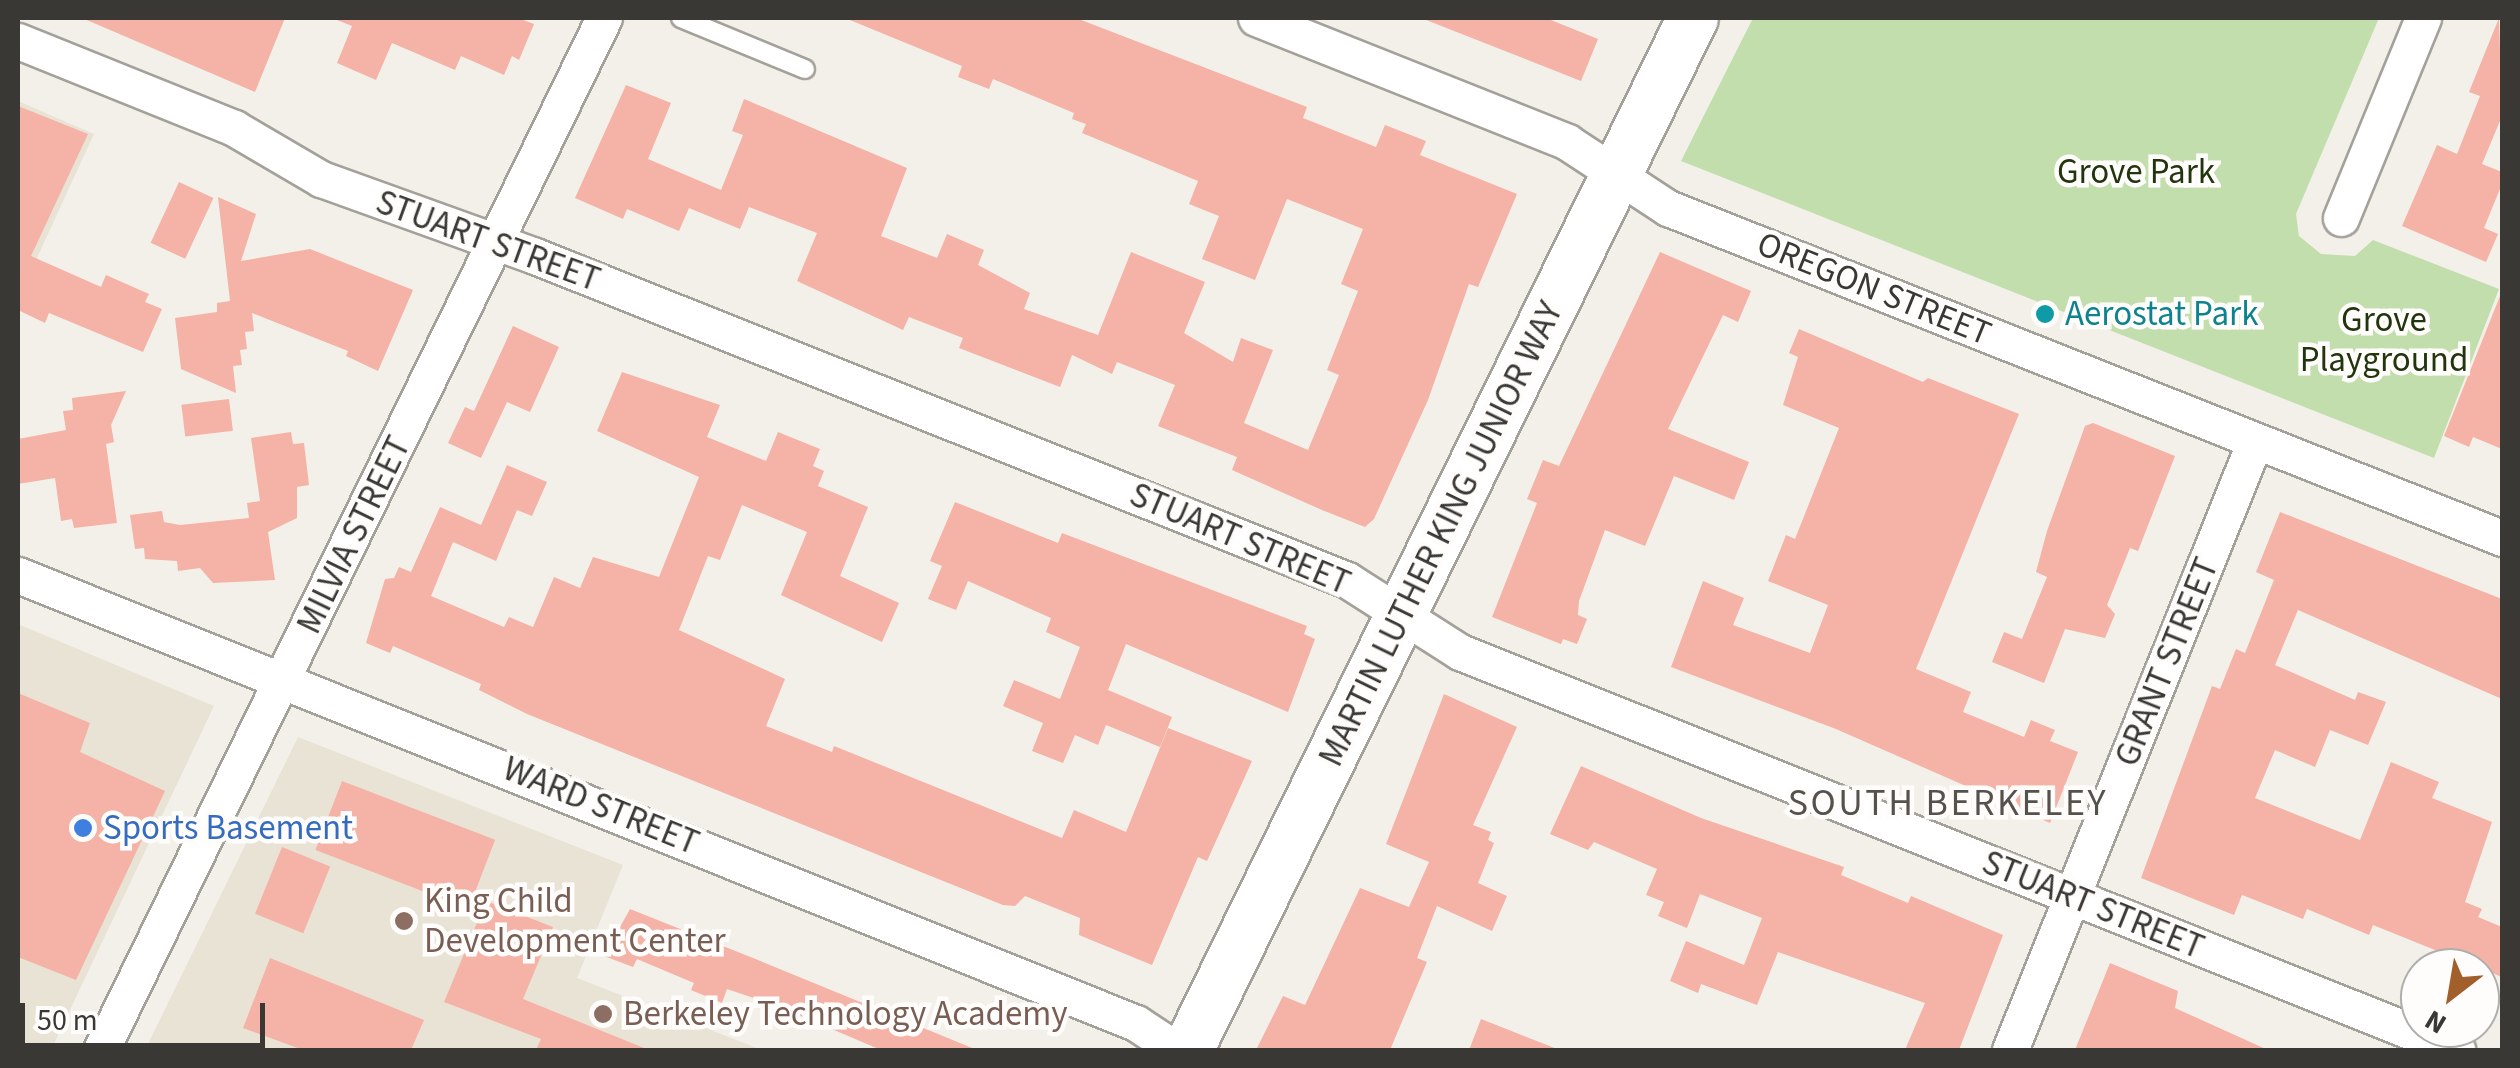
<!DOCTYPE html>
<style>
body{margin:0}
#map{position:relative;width:2520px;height:1068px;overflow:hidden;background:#f3f0e9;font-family:"Source Sans 3",sans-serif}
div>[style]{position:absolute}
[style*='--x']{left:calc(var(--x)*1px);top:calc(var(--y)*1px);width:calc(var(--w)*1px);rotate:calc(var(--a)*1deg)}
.built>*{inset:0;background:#e9e3d5}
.green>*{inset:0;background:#c3dead}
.building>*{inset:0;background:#f5b2a6;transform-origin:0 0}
.roads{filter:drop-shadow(2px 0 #a4a09a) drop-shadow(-2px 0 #a4a09a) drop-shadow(0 2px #a4a09a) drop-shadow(0 -2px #a4a09a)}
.lane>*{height:18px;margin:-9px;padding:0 9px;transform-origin:9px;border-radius:9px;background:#fff}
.street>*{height:35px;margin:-17.5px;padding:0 17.5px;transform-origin:17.5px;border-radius:17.5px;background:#fff}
.secondary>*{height:50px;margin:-25px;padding:0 25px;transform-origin:25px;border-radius:25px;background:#fff}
.dots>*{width:28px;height:28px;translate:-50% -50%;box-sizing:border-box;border:5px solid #fffdfb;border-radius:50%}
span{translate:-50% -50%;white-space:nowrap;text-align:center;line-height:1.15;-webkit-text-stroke:9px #fffdfb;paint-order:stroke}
.park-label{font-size:35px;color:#22350e}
.street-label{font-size:35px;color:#393835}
.culture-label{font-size:35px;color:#0d838f}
.left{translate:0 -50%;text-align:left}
.shop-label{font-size:35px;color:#366cbe}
.education-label{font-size:35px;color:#785e54}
.neighbourhood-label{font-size:38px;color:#55524d;letter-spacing:2.5px}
.frame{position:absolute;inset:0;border:20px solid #393835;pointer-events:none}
.north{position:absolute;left:2400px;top:948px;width:100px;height:100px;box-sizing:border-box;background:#fffdfb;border:2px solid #b0aeac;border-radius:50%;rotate:211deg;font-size:28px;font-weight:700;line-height:40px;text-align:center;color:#393835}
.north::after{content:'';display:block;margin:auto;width:35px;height:45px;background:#a15f2c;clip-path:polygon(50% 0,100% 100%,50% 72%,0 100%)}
.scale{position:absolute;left:20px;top:1003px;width:245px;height:45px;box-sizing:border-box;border:5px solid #393835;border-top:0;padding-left:12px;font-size:30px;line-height:35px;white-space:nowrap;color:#393835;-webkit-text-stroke:8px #fffdfb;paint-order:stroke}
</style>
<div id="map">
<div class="built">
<i style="clip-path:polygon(18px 101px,94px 134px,36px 260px,18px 252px)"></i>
<i style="clip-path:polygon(18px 624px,214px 706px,51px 1050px,18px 1050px)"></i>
<i style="clip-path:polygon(298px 737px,623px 865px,577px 978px,762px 1050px,145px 1050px)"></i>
</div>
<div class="green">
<i style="clip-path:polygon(1753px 18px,2379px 18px,2296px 214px,2299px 236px,2321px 254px,2355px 256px,2373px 240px,2499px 289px,2434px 458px,1681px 161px)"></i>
</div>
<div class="building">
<i style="clip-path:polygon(82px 18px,285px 18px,255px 92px)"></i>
<i style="clip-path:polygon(332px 18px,518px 18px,534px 24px,519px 60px,512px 56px,504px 75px,461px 56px,455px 70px,392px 43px,376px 80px,337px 63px,352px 26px)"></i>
<i style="clip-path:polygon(845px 18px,1076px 18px,1307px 107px,1303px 118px,1376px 147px,1385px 125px,1426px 141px,1420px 155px,1517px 194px,1478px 287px,1469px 284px,1428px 400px,1374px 519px,1365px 527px,1322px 510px,1232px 470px,1237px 457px,1158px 426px,1175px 385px,1117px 362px,1112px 374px,1072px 355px,1060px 387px,959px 348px,963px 338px,909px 317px,903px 330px,797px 281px,817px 233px,749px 207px,740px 229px,689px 208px,679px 231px,627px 209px,623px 219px,575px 198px,626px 85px,671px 103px,648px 159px,721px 190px,743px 135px,732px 131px,744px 99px,907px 168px,881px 236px,937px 258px,947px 234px,984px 250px,978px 265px,1030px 293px,1024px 309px,1098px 335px,1131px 252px,1205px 282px,1184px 333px,1233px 362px,1241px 338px,1273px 350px,1244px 423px,1308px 450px,1339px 375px,1327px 370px,1358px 291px,1341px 284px,1363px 229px,1287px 199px,1255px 280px,1202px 259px,1219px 216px,1189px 204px,1198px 181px,1082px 133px,1086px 124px,1072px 119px,1074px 113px,993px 79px,989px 89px,958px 77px,962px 66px)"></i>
<i style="clip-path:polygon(1421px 18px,1546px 18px,1598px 39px,1581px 81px)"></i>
<i style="clip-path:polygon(2499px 18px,2502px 116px,2482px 164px,2502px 172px,2502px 184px,2484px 228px,2498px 234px,2486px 262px,2402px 226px,2437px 145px,2457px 154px,2480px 96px,2469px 92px)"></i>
<i style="clip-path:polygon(18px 106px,88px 134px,31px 256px,101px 287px,106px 275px,149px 294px,145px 302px,162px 309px,143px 352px,49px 313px,45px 323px,18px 310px)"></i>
<i style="left:179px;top:182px;width:38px;height:67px;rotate:25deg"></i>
<i style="clip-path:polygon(218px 197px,256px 214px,241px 261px,310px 249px,413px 290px,378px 371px,346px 356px,348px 351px,252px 313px,254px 331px,245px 332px,247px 349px,240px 350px,242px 365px,233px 366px,236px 393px,181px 369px,175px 318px,217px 312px,217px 303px,230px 301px)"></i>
<i style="clip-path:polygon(1660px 252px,1751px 291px,1738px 322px,1723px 315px,1668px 429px,1749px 462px,1734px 500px,1674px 476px,1645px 546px,1605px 530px,1579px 601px,1578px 615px,1587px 619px,1577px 644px,1563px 639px,1561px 644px,1492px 617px,1537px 503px,1527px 499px,1543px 460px,1559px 466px)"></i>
<i style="clip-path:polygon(2502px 291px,2502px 449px,2473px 437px,2469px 447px,2444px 436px)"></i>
<i style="clip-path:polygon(513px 326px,559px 347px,530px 412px,507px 402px,481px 458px,448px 443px,465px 407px,474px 411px)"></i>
<i style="clip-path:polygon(1799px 329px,1923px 382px,1928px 378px,2019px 414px,1916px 669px,1971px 692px,1963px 712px,2024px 737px,2031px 720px,2055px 730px,2050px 741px,2078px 752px,2050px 823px,1836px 729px,1671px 667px,1703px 581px,1744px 598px,1733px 625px,1810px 653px,1828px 605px,1768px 581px,1786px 535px,1795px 539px,1839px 428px,1783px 405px,1798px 357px,1789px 353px)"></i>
<i style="clip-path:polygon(622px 372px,720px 405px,707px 437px,766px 461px,778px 432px,820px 449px,813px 466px,824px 471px,818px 486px,868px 507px,840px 576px,899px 603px,882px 642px,781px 595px,807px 532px,742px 505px,720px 560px,708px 556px,679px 630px,785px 679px,766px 726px,832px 752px,834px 746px,1062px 838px,1074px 810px,1126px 832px,1168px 728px,1252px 761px,1207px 861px,1198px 857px,1152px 965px,1079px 935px,1080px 918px,1025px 896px,1015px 906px,1003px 905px,527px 714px,479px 690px,481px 684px,393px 646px,390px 653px,366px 643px,385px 579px,394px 578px,399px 567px,411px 572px,440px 507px,481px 525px,507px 465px,547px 482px,532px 516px,517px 510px,496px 561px,453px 542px,431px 596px,504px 627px,509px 617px,533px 627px,554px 577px,580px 588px,593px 557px,659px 577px,699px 477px,597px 431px)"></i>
<i style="clip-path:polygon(126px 391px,111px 425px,114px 442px,106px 444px,117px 523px,74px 528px,72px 519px,61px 521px,55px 478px,18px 484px,18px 439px,66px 430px,63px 411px,73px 410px,72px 398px)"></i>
<i style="left:229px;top:399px;width:32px;height:48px;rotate:83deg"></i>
<i style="clip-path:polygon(2093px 423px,2175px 456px,2138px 551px,2130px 548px,2107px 605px,2115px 614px,2105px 638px,2065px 629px,2044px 683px,1992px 662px,2004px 632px,2022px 639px,2047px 577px,2036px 572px,2047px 531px,2085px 426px)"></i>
<i style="clip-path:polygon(291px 432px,293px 444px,304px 443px,309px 485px,297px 487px,297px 518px,268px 532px,275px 580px,213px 583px,200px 568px,178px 571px,177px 561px,145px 559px,144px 548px,135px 549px,130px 515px,162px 511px,164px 522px,180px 525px,249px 518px,247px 503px,260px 501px,251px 438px)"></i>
<i style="clip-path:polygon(955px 502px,1058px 543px,1062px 533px,1307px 626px,1304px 634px,1315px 639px,1288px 712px,1126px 644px,1108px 690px,1172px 717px,1160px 747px,1106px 725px,1098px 745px,1075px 735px,1063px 763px,1032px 751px,1043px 723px,1003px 706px,1014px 680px,1060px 699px,1080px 647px,1046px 632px,1051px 618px,968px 581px,956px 610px,928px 599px,942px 566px,930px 561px)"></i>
<i style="clip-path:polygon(2280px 512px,2502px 599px,2502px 699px,2298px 610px,2275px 665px,2355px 700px,2358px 692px,2386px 702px,2368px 745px,2330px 730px,2315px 767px,2275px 750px,2255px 798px,2360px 840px,2391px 762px,2439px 782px,2432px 798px,2492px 822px,2465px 902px,2482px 909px,2478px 917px,2502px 927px,2502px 977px,2373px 925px,2369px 935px,2307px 909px,2303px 919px,2242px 895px,2234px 915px,2141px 878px,2212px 686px,2220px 689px,2236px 649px,2245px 653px,2274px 580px,2256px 572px)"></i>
<i style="clip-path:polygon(18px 693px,90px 723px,80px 752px,165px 791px,76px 980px,18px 957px)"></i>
<i style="clip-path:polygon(1444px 694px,1517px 727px,1473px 825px,1491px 832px,1488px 840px,1494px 843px,1478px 883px,1507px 896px,1492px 931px,1437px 906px,1417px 958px,1427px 962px,1390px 1050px,1256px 1050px,1283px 996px,1305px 1005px,1360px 888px,1409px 907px,1429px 862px,1386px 844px)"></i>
<i style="clip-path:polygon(1581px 766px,1701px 818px,1844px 867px,1841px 875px,1908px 903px,1911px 896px,2003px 935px,1959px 1050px,1905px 1050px,1925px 1003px,1778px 952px,1757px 1005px,1701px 984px,1698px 993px,1670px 981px,1686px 941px,1744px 965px,1762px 918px,1700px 894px,1687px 928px,1658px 916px,1664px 902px,1646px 895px,1657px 869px,1594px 842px,1588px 850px,1550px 834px)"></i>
<i style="left:342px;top:781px;width:164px;height:74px;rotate:21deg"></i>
<i style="left:282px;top:847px;width:52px;height:72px;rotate:22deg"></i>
<i style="clip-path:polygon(486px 901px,553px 927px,523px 999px,649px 1050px,536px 1050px,541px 1039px,444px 1002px)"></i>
<i style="clip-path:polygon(630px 909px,758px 960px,977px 1050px,881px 1050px,780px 1007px,727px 989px,722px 1003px,691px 990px,694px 983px,637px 959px,633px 967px,604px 956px)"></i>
<i style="clip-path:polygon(270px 958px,424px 1020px,411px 1050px,303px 1050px,243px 1028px)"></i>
<i style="clip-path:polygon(2110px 963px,2178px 991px,2175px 1008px,2268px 1050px,2075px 1050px)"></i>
<i style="clip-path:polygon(1481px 1019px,1557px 1049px,1556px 1050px,1469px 1050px)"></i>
</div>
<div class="roads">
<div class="lane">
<i style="--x:681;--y:18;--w:134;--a:22.4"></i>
</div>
<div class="street">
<i style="--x:1256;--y:18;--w:335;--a:21.7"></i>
<i style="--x:1567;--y:142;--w:121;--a:33.2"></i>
<i style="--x:1668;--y:208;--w:897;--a:21.59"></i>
<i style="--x:18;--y:41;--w:233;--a:21.9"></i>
<i style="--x:234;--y:128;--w:101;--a:30.4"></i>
<i style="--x:321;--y:179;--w:227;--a:19.8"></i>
<i style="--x:535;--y:256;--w:874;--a:21.75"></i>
<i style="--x:1347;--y:580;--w:134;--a:32.5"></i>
<i style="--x:1460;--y:652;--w:1074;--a:21.76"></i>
<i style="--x:2341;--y:218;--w:216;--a:-67.7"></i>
<i style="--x:18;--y:575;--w:1204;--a:21.84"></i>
<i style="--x:1136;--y:1023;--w:49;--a:33.4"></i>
<i style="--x:101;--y:1050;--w:1148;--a:-64.02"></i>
<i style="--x:2010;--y:1050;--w:656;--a:-68.09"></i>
</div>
<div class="secondary">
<i style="--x:1188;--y:1050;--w:1149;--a:-63.93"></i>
</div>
</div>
<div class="dots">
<i style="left:2045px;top:314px;background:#0f9aa8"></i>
<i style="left:83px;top:828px;background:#3f7fe0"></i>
<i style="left:404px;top:921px;background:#8d6e63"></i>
<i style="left:603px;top:1014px;background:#8d6e63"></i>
</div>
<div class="park-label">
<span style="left:2136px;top:172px">Grove Park</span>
<span style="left:2384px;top:340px">Grove<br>Playground</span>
</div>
<div class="street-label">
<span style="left:488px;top:241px;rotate:20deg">STUART STREET</span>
<span style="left:1874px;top:289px;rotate:22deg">OREGON STREET</span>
<span style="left:1441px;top:534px;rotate:-64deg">MARTIN LUTHER KING JUNIOR WAY</span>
<span style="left:354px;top:535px;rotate:-64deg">MILVIA STREET</span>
<span style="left:1240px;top:539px;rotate:23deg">STUART STREET</span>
<span style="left:2167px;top:662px;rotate:-68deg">GRANT STREET</span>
<span style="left:601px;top:806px;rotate:22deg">WARD STREET</span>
<span style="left:2093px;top:905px;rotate:22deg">STUART STREET</span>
</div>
<div class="culture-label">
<span class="left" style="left:2065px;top:314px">Aerostat Park</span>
</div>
<div class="shop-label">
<span class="left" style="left:103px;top:828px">Sports Basement</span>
</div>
<div class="education-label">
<span class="left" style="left:424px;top:921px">King Child<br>Development Center</span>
<span class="left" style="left:623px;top:1014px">Berkeley Technology Academy</span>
</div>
<div class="neighbourhood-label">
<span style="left:1948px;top:804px">SOUTH BERKELEY</span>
</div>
<div class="frame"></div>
<div class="north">N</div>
<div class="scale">50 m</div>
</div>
